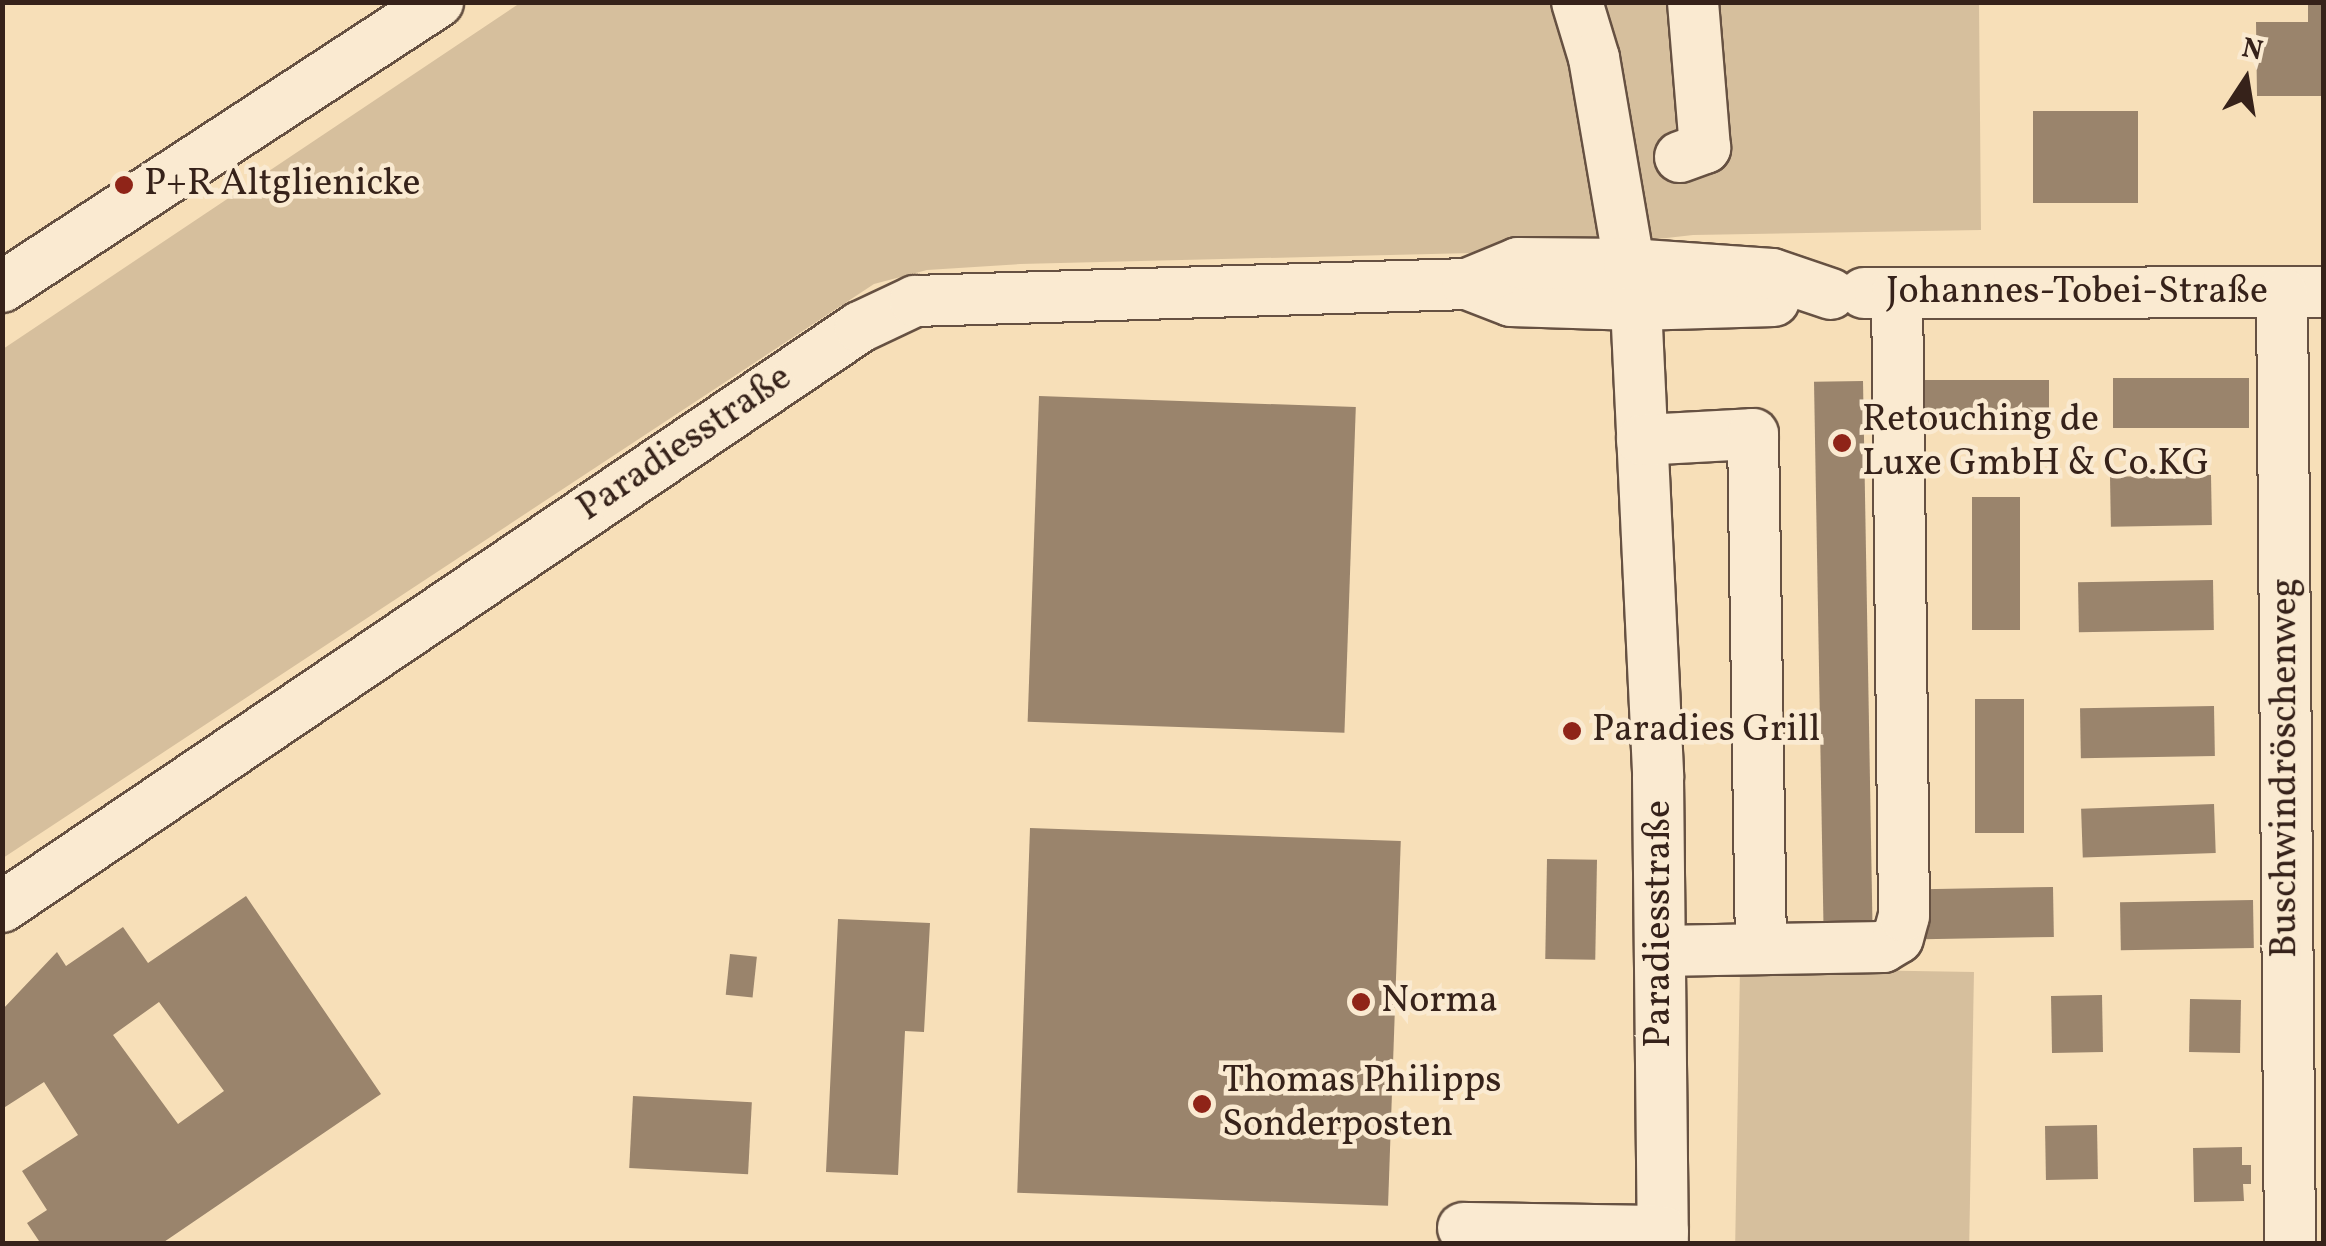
<!DOCTYPE html>
<meta charset="utf-8">
<style>
body{margin:0}
#map{position:relative;width:2326px;height:1246px;overflow:hidden;background:#f7dfb8;font-family:Vollkorn,serif}
div>[style]{position:absolute}
[style*='--x']{left:calc(var(--x)*1px);top:calc(var(--y)*1px);width:calc(var(--w)*1px);rotate:calc(var(--a)*1deg)}
.green>*{inset:0;background:#d6bf9d;transform-origin:0 0}
.building>*{inset:0;background:#9a846c;transform-origin:0 0}
.roads{filter:drop-shadow(2px 0 #665142) drop-shadow(-2px 0 #665142) drop-shadow(0 2px #665142) drop-shadow(0 -2px #665142)}
.minor>*{height:50px;margin:-25px;padding:0 25px;transform-origin:25px;border-radius:25px;background:#faead1}
.dots>*{width:28px;height:28px;translate:-50% -50%;box-sizing:border-box;border:5px solid #faead1;border-radius:50%}
span{translate:-50% -50%;white-space:nowrap;text-align:center;line-height:1.15;-webkit-text-stroke:9px #faead1;paint-order:stroke}
.poi-label{font-size:38px;color:#36221a}
.left{translate:0 -50%;text-align:left}
.street-label{font-size:38px;color:#36221a}
.frame{position:absolute;inset:0;border:5px solid #36221a;pointer-events:none}
.north{position:absolute;left:2196px;top:30px;width:100px;height:100px;-webkit-text-stroke:8px #faead1;paint-order:stroke;rotate:12deg;font-size:28px;font-weight:700;line-height:40px;text-align:center;color:#36221a}
.north::after{content:'';display:block;margin:auto;width:35px;height:45px;background:#36221a;clip-path:polygon(50% 0,100% 100%,50% 72%,0 100%)}
</style>
<div id="map">
<div class="green">
<i style="clip-path:polygon(520px 3px,1979px 3px,1981px 230px,1693px 235px,1552px 251px,1020px 264px,927px 270px,874px 284px,3px 858px,3px 349px)"></i>
<i style="left:1740px;top:968px;width:234px;height:276px;rotate:1deg"></i>
</div>
<div class="building">
<i style="clip-path:polygon(2308px 2px,2324px 2px,2324px 96px,2257px 96px,2256px 22px,2308px 22px)"></i>
<i style="left:2033px;top:111px;width:105px;height:92px"></i>
<i style="left:2249px;top:378px;width:50px;height:136px;rotate:90deg"></i>
<i style="left:2049px;top:380px;width:49px;height:132px;rotate:90deg"></i>
<i style="left:1863px;top:381px;width:551px;height:49px;rotate:89deg"></i>
<i style="left:1039px;top:396px;width:317px;height:326px;rotate:2deg"></i>
<i style="left:2211px;top:475px;width:50px;height:101px;rotate:89deg"></i>
<i style="left:1972px;top:497px;width:48px;height:133px"></i>
<i style="left:2213px;top:580px;width:50px;height:135px;rotate:89deg"></i>
<i style="left:2024px;top:699px;width:134px;height:49px;rotate:90deg"></i>
<i style="left:2214px;top:706px;width:50px;height:134px;rotate:89deg"></i>
<i style="left:2214px;top:804px;width:49px;height:133px;rotate:88deg"></i>
<i style="left:1030px;top:828px;width:371px;height:365px;rotate:2deg"></i>
<i style="left:1547px;top:859px;width:50px;height:100px;rotate:1deg"></i>
<i style="left:2053px;top:887px;width:50px;height:131px;rotate:89deg"></i>
<i style="clip-path:polygon(evenodd,246px 896px,381px 1094px,161px 1244px,41px 1244px,27px 1223px,47px 1210px,22px 1171px,78px 1135px,44px 1082px,2px 1109px,2px 1010px,57px 952px,66px 966px,123px 927px,148px 963px,246px 896px,159px 1002px,224px 1091px,178px 1124px,113px 1035px,159px 1002px)"></i>
<i style="left:2253px;top:900px;width:48px;height:133px;rotate:89deg"></i>
<i style="clip-path:polygon(838px 919px,930px 923px,924px 1032px,905px 1031px,898px 1175px,826px 1172px)"></i>
<i style="left:730px;top:954px;width:27px;height:41px;rotate:6deg"></i>
<i style="left:2102px;top:995px;width:57px;height:51px;rotate:89deg"></i>
<i style="left:2190px;top:999px;width:51px;height:53px;rotate:1deg"></i>
<i style="left:633px;top:1096px;width:119px;height:72px;rotate:3deg"></i>
<i style="left:2097px;top:1125px;width:54px;height:52px;rotate:89deg"></i>
<i style="clip-path:polygon(2242px 1147px,2242px 1165px,2251px 1165px,2251px 1184px,2243px 1184px,2244px 1201px,2194px 1202px,2193px 1148px)"></i>
</div>
<div class="roads">
<div class="minor">
<i style="--x:1577;--y:2;--w:59;--a:73.1"></i>
<i style="--x:1594;--y:58;--w:251;--a:80.3"></i>
<i style="--x:1636;--y:305;--w:473;--a:87.3"></i>
<i style="--x:1658;--y:777;--w:467;--a:89.4"></i>
<i style="--x:1680;--y:157;--w:27;--a:-20"></i>
<i style="--x:1705;--y:148;--w:146;--a:-94.7"></i>
<i style="--x:1467;--y:284;--w:47;--a:21.1"></i>
<i style="--x:1511;--y:301;--w:125;--a:1.8"></i>
<i style="--x:1636;--y:305;--w:138;--a:-1.7"></i>
<i style="--x:2;--y:287;--w:521;--a:-33.17"></i>
<i style="--x:1864;--y:293;--w:460;--a:-0.1"></i>
<i style="--x:2282;--y:293;--w:951;--a:89.52"></i>
<i style="--x:1642;--y:440;--w:111;--a:-3.1"></i>
<i style="--x:1753;--y:434;--w:515;--a:89.11"></i>
<i style="--x:2;--y:907;--w:1036;--a:-34.06"></i>
<i style="--x:860;--y:327;--w:61;--a:-25.3"></i>
<i style="--x:915;--y:301;--w:552;--a:-1.76"></i>
<i style="--x:1467;--y:284;--w:55;--a:-22.4"></i>
<i style="--x:1518;--y:263;--w:111;--a:0.5"></i>
<i style="--x:1629;--y:264;--w:143;--a:4"></i>
<i style="--x:1772;--y:274;--w:62;--a:18.7"></i>
<i style="--x:1660;--y:951;--w:223;--a:-1"></i>
<i style="--x:1883;--y:947;--w:17;--a:-31"></i>
<i style="--x:1898;--y:938;--w:23;--a:-75"></i>
<i style="--x:1904;--y:916;--w:623;--a:-90.64"></i>
<i style="--x:1463;--y:1228;--w:200;--a:0.9"></i>
</div>
</div>
<div class="dots">
<i style="left:124px;top:185px;background:#8f2418"></i>
<i style="left:1842px;top:443px;background:#8f2418"></i>
<i style="left:1572px;top:731px;background:#8f2418"></i>
<i style="left:1361px;top:1002px;background:#8f2418"></i>
<i style="left:1202px;top:1104px;background:#8f2418"></i>
</div>
<div class="poi-label">
<span class="left" style="left:144px;top:185px">P+R Altglienicke</span>
<span class="left" style="left:1862px;top:443px">Retouching de<br>Luxe GmbH &amp; Co.KG</span>
<span class="left" style="left:1592px;top:731px">Paradies Grill</span>
<span class="left" style="left:1381px;top:1002px">Norma</span>
<span class="left" style="left:1222px;top:1104px">Thomas Philipps<br>Sonderposten</span>
</div>
<div class="street-label">
<span style="left:2077px;top:293px">Johannes-Tobei-Straße</span>
<span style="left:685px;top:444px;rotate:-34deg">Paradiesstraße</span>
<span style="left:2286px;top:768px;rotate:-90deg">Buschwindröschenweg</span>
<span style="left:1660px;top:924px;rotate:-90deg">Paradiesstraße</span>
</div>
<div class="frame"></div>
<div class="north">N</div>
</div>
